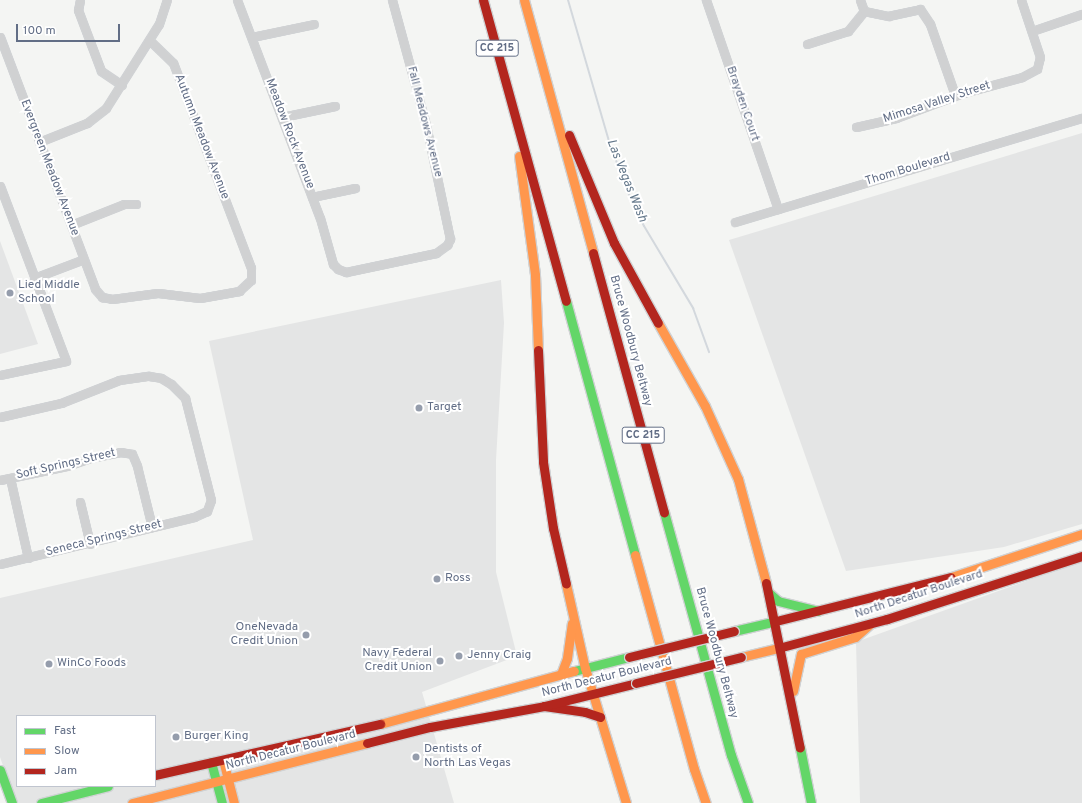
<!DOCTYPE html>
<style>
body{margin:0}
#map{position:relative;width:1082px;height:803px;overflow:hidden;background:#f4f5f3;font-family:Overpass,sans-serif}
div>[style]{position:absolute}
[style*='--x']{left:calc(var(--x)*1px);top:calc(var(--y)*1px);width:calc(var(--w)*1px);rotate:calc(var(--a)*1deg)}
.built>*{inset:0;background:#e4e5e5}
.stream>*{height:2px;margin:-1px;padding:0 1px;transform-origin:1px;border-radius:1px;background:#d3d8dd}
.roads{filter:drop-shadow(1px 0 #d0d2d4) drop-shadow(-1px 0 #d0d2d4) drop-shadow(0 1px #d0d2d4) drop-shadow(0 -1px #d0d2d4)}
.street>*{height:7px;margin:-3.5px;padding:0 3.5px;transform-origin:3.5px;border-radius:3.5px;background:#d0d1d2}
.fast>*{height:9px;margin:-4.5px;padding:0 4.5px;transform-origin:4.5px;border-radius:4.5px;background:#63d668}
.slow>*{height:9px;margin:-4.5px;padding:0 4.5px;transform-origin:4.5px;border-radius:4.5px;background:#ff974d}
.jam>*{height:9px;margin:-4.5px;padding:0 4.5px;transform-origin:4.5px;border-radius:4.5px;background:#b3261e}
.bridges{filter:drop-shadow(1px 0 #d0d2d3) drop-shadow(-1px 0 #d0d2d3) drop-shadow(0 1px #d0d2d3) drop-shadow(0 -1px #d0d2d3)}
.jam-bridge>*{height:9px;margin:-4.5px;padding:0 4.5px;transform-origin:4.5px;border-radius:4.5px;background:#b3261e}
.dots>*{width:11px;height:11px;translate:-50% -50%;box-sizing:border-box;border:2px solid #fff;border-radius:50%}
span{translate:-50% -50%;white-space:nowrap;text-align:center;line-height:1.15;-webkit-text-stroke:4px #fff;paint-order:stroke}
.shield-label span{padding:1px 3px;background:#fff;border:1px solid;border-radius:3px;-webkit-text-stroke-width:0}
.shield-label{font-size:11px;color:#626e86;font-weight:700}
.street-label{font-size:12px;color:#626e86}
.poi-label{font-size:12px;color:#626e86}
.left{translate:0 -50%;text-align:left}
.right{translate:-100% -50%;text-align:right}
.water-label{font-size:13px;color:#63778a;font-style:italic}
.legend{position:absolute;left:16px;top:715px;width:140px;height:72px;box-sizing:border-box;background:#fff;border:1px solid #c0c5cf;margin:0;padding:5px 7px;list-style:none;font-size:12px;color:#626e86}
.legend li{display:flex;align-items:center;gap:8px;height:20px}
.legend b{width:20px;border:1px solid #c0c5cf}
.scale{position:absolute;left:16px;top:24px;width:104px;height:18px;box-sizing:border-box;border:2px solid #626e86;border-top:0;padding-left:5px;font-size:12px;line-height:14px;white-space:nowrap;color:#626e86;-webkit-text-stroke:3px #fff;paint-order:stroke}
</style>
<div id="map">
<div class="built">
<i style="clip-path:polygon(1082px 133px,1082px 524px,1004px 547px,846px 571px,729px 240px)"></i>
<i style="clip-path:polygon(0 241px,38px 344px,0 354px)"></i>
<i style="clip-path:polygon(evenodd,501px 280px,504px 323px,496px 460px,496px 572px,517px 656px,422px 692px,454px 803px,16px 803px,0 757px,0 598px,253px 540px,209px 341px,501px 280px,17px 716px,155px 716px,155px 786px,17px 786px,17px 716px)"></i>
<i style="clip-path:polygon(1082px 561px,1082px 803px,860px 803px,856px 642px)"></i>
</div>
<div class="stream">
<i style="--x:568;--y:0;--w:147;--a:73.8"></i>
<i style="--x:609;--y:141;--w:50;--a:70.1"></i>
<i style="--x:626;--y:188;--w:42;--a:64.7"></i>
<i style="--x:644;--y:226;--w:96;--a:59.1"></i>
<i style="--x:693;--y:308;--w:47;--a:70"></i>
</div>
<div class="roads">
<div class="street">
<i style="--x:80;--y:0;--w:10;--a:101"></i>
<i style="--x:78;--y:10;--w:65;--a:69.3"></i>
<i style="--x:101;--y:71;--w:25;--a:34"></i>
<i style="--x:237;--y:0;--w:233;--a:69.2"></i>
<i style="--x:320;--y:218;--w:48;--a:74.2"></i>
<i style="--x:333;--y:264;--w:7;--a:45"></i>
<i style="--x:338;--y:269;--w:9;--a:21"></i>
<i style="--x:346;--y:272;--w:92;--a:-11.9"></i>
<i style="--x:436;--y:253;--w:14;--a:-36"></i>
<i style="--x:447;--y:245;--w:7;--a:-63"></i>
<i style="--x:450;--y:239;--w:116;--a:-101.9"></i>
<i style="--x:426;--y:125;--w:130;--a:-105.2"></i>
<i style="--x:706;--y:0;--w:221;--a:71"></i>
<i style="--x:860;--y:0;--w:12;--a:70"></i>
<i style="--x:1032;--y:31;--w:53;--a:-18.8"></i>
<i style="--x:0;--y:37;--w:269;--a:69.3"></i>
<i style="--x:95;--y:289;--w:11;--a:49"></i>
<i style="--x:102;--y:297;--w:10;--a:11"></i>
<i style="--x:112;--y:299;--w:46;--a:-7.4"></i>
<i style="--x:158;--y:293;--w:42;--a:6.8"></i>
<i style="--x:200;--y:298;--w:40;--a:-10"></i>
<i style="--x:239;--y:291;--w:16;--a:-43"></i>
<i style="--x:251;--y:280;--w:12;--a:-90"></i>
<i style="--x:251;--y:268;--w:219;--a:-110.8"></i>
<i style="--x:173;--y:63;--w:33;--a:-136"></i>
<i style="--x:252;--y:37;--w:63;--a:-11.8"></i>
<i style="--x:807;--y:44;--w:43;--a:-17.6"></i>
<i style="--x:848;--y:31;--w:26;--a:-51"></i>
<i style="--x:864;--y:11;--w:25;--a:12"></i>
<i style="--x:888;--y:16;--w:33;--a:-12"></i>
<i style="--x:920;--y:9;--w:18;--a:56"></i>
<i style="--x:930;--y:24;--w:75;--a:70.6"></i>
<i style="--x:282;--y:117;--w:54;--a:-11.7"></i>
<i style="--x:856;--y:127;--w:41;--a:-12.7"></i>
<i style="--x:896;--y:118;--w:72;--a:-20.5"></i>
<i style="--x:963;--y:93;--w:61;--a:-15.2"></i>
<i style="--x:1022;--y:77;--w:17;--a:-28"></i>
<i style="--x:1037;--y:69;--w:12;--a:-76"></i>
<i style="--x:1040;--y:57;--w:60;--a:-108.4"></i>
<i style="--x:39;--y:142;--w:52;--a:-21.6"></i>
<i style="--x:87;--y:123;--w:24;--a:-38"></i>
<i style="--x:106;--y:108;--w:99;--a:-57.8"></i>
<i style="--x:159;--y:24;--w:25;--a:-72"></i>
<i style="--x:0;--y:186;--w:187;--a:69.3"></i>
<i style="--x:66;--y:361;--w:67;--a:168"></i>
<i style="--x:312;--y:197;--w:44;--a:-11.8"></i>
<i style="--x:735;--y:222;--w:362;--a:-16.7"></i>
<i style="--x:71;--y:225;--w:57;--a:-21.6"></i>
<i style="--x:124;--y:204;--w:12;--a:0"></i>
<i style="--x:34;--y:278;--w:53;--a:-20.8"></i>
<i style="--x:0;--y:417;--w:63;--a:-12.9"></i>
<i style="--x:61;--y:403;--w:62;--a:-21.6"></i>
<i style="--x:119;--y:380;--w:30;--a:-8"></i>
<i style="--x:149;--y:376;--w:12;--a:9"></i>
<i style="--x:161;--y:378;--w:12;--a:31"></i>
<i style="--x:171;--y:384;--w:20;--a:45"></i>
<i style="--x:185;--y:398;--w:105;--a:75.7"></i>
<i style="--x:211;--y:500;--w:12;--a:110"></i>
<i style="--x:207;--y:511;--w:14;--a:155"></i>
<i style="--x:194;--y:517;--w:200;--a:166.4"></i>
<i style="--x:10;--y:478;--w:82;--a:77.3"></i>
<i style="--x:0;--y:480;--w:68;--a:-11.8"></i>
<i style="--x:67;--y:466;--w:24;--a:-19"></i>
<i style="--x:90;--y:458;--w:31;--a:-11"></i>
<i style="--x:120;--y:452;--w:12;--a:9"></i>
<i style="--x:132;--y:454;--w:13;--a:67"></i>
<i style="--x:137;--y:466;--w:63;--a:76.2"></i>
<i style="--x:80;--y:502;--w:43;--a:76.6"></i>
</div>
<div class="fast">
<i style="--x:566;--y:301;--w:263;--a:74.8"></i>
<i style="--x:664;--y:512;--w:252;--a:74.6"></i>
<i style="--x:731;--y:755;--w:51;--a:70.5"></i>
<i style="--x:768;--y:592;--w:13;--a:42"></i>
<i style="--x:778;--y:601;--w:41;--a:14"></i>
<i style="--x:734;--y:631;--w:43;--a:-13.4"></i>
<i style="--x:574;--y:671;--w:57;--a:-14.3"></i>
<i style="--x:800;--y:748;--w:56;--a:78.7"></i>
<i style="--x:211;--y:762;--w:42;--a:75"></i>
<i style="--x:0;--y:770;--w:35;--a:70"></i>
<i style="--x:41;--y:803;--w:69;--a:-14.2"></i>
</div>
<div class="slow">
<i style="--x:524;--y:0;--w:262;--a:74.7"></i>
<i style="--x:519;--y:156;--w:120;--a:82.3"></i>
<i style="--x:535;--y:275;--w:75;--a:87.7"></i>
<i style="--x:658;--y:323;--w:95;--a:60.5"></i>
<i style="--x:705;--y:406;--w:80;--a:65.7"></i>
<i style="--x:738;--y:479;--w:108;--a:74.9"></i>
<i style="--x:635;--y:555;--w:222;--a:74.6"></i>
<i style="--x:694;--y:769;--w:36;--a:71"></i>
<i style="--x:951;--y:577;--w:138;--a:-18.2"></i>
<i style="--x:566;--y:584;--w:86;--a:77.3"></i>
<i style="--x:585;--y:668;--w:141;--a:73.1"></i>
<i style="--x:741;--y:657;--w:42;--a:-13.7"></i>
<i style="--x:561;--y:674;--w:17;--a:-69"></i>
<i style="--x:567;--y:658;--w:35;--a:-82"></i>
<i style="--x:793;--y:691;--w:38;--a:-78"></i>
<i style="--x:801;--y:654;--w:57;--a:-17.5"></i>
<i style="--x:855;--y:637;--w:20;--a:-41"></i>
<i style="--x:380;--y:724;--w:201;--a:-15.3"></i>
<i style="--x:223;--y:760;--w:44;--a:75.7"></i>
<i style="--x:132;--y:803;--w:243;--a:-14.3"></i>
</div>
<div class="jam">
<i style="--x:483;--y:0;--w:312;--a:74.6"></i>
<i style="--x:569;--y:135;--w:117;--a:67.4"></i>
<i style="--x:614;--y:243;--w:91;--a:61.2"></i>
<i style="--x:593;--y:253;--w:269;--a:74.7"></i>
<i style="--x:538;--y:350;--w:112;--a:87.4"></i>
<i style="--x:543;--y:462;--w:67;--a:81.4"></i>
<i style="--x:553;--y:528;--w:57;--a:76.9"></i>
<i style="--x:766;--y:583;--w:168;--a:78.4"></i>
<i style="--x:776;--y:621;--w:180;--a:-14.1"></i>
<i style="--x:782;--y:647;--w:109;--a:-14.9"></i>
<i style="--x:887;--y:619;--w:205;--a:-17.9"></i>
<i style="--x:544;--y:706;--w:41;--a:8.3"></i>
<i style="--x:585;--y:712;--w:16;--a:18"></i>
<i style="--x:367;--y:743;--w:65;--a:-14.3"></i>
<i style="--x:430;--y:727;--w:116;--a:-10.4"></i>
<i style="--x:544;--y:706;--w:95;--a:-14"></i>
<i style="--x:155;--y:775;--w:231;--a:-12.8"></i>
</div>
</div>
<div class="bridges">
<div class="jam-bridge">
<i style="--x:629;--y:657;--w:108;--a:-13.9"></i>
<i style="--x:636;--y:683;--w:108;--a:-13.9"></i>
</div>
</div>
<div class="dots">
<i style="left:10px;top:293px;background:#959dac"></i>
<i style="left:419px;top:408px;background:#959dac"></i>
<i style="left:437px;top:579px;background:#959dac"></i>
<i style="left:306px;top:635px;background:#959dac"></i>
<i style="left:459px;top:656px;background:#959dac"></i>
<i style="left:440px;top:661px;background:#959dac"></i>
<i style="left:49px;top:664px;background:#959dac"></i>
<i style="left:176px;top:737px;background:#959dac"></i>
<i style="left:416px;top:757px;background:#959dac"></i>
</div>
<div class="shield-label">
<span style="left:497px;top:48px">CC 215</span>
<span style="left:643px;top:435px">CC 215</span>
</div>
<div class="street-label">
<span style="left:937px;top:103px;rotate:-18deg">Mimosa Valley Street</span>
<span style="left:742px;top:104px;rotate:71deg">Brayden Court</span>
<span style="left:424px;top:122px;rotate:76deg">Fall Meadows Avenue</span>
<span style="left:289px;top:134px;rotate:69deg">Meadow Rock Avenue</span>
<span style="left:201px;top:137px;rotate:69deg">Autumn Meadow Avenue</span>
<span style="left:49px;top:168px;rotate:69deg">Evergreen Meadow Avenue</span>
<span style="left:908px;top:170px;rotate:-17deg">Thom Boulevard</span>
<span style="left:630px;top:341px;rotate:75deg">Bruce Woodbury Beltway</span>
<span style="left:66px;top:465px;rotate:-13deg">Soft Springs Street</span>
<span style="left:104px;top:539px;rotate:-14deg">Seneca Springs Street</span>
<span style="left:919px;top:595px;rotate:-18deg">North Decatur Boulevard</span>
<span style="left:716px;top:653px;rotate:75deg">Bruce Woodbury Beltway</span>
<span style="left:607px;top:678px;rotate:-14deg">North Decatur Boulevard</span>
<span style="left:291px;top:751px;rotate:-14deg">North Decatur Boulevard</span>
</div>
<div class="poi-label">
<span class="left" style="left:18px;top:293px">Lied Middle<br>School</span>
<span class="left" style="left:427px;top:408px">Target</span>
<span class="left" style="left:445px;top:579px">Ross</span>
<span class="right" style="left:298px;top:635px">OneNevada<br>Credit Union</span>
<span class="right" style="left:432px;top:661px">Navy Federal<br>Credit Union</span>
<span class="left" style="left:467px;top:656px">Jenny Craig</span>
<span class="left" style="left:57px;top:664px">WinCo Foods</span>
<span class="left" style="left:184px;top:737px">Burger King</span>
<span class="left" style="left:424px;top:757px">Dentists of<br>North Las Vegas</span>
</div>
<div class="water-label">
<span style="left:626px;top:181px;rotate:68deg">Las Vegas Wash</span>
</div>
<ul class="legend">
<li><b style="height:5px;background:#63d668"></b>Fast</li>
<li><b style="height:5px;background:#ff974d"></b>Slow</li>
<li><b style="height:5px;background:#b3261e"></b>Jam</li>
</ul>
<div class="scale">100 m</div>
</div>
